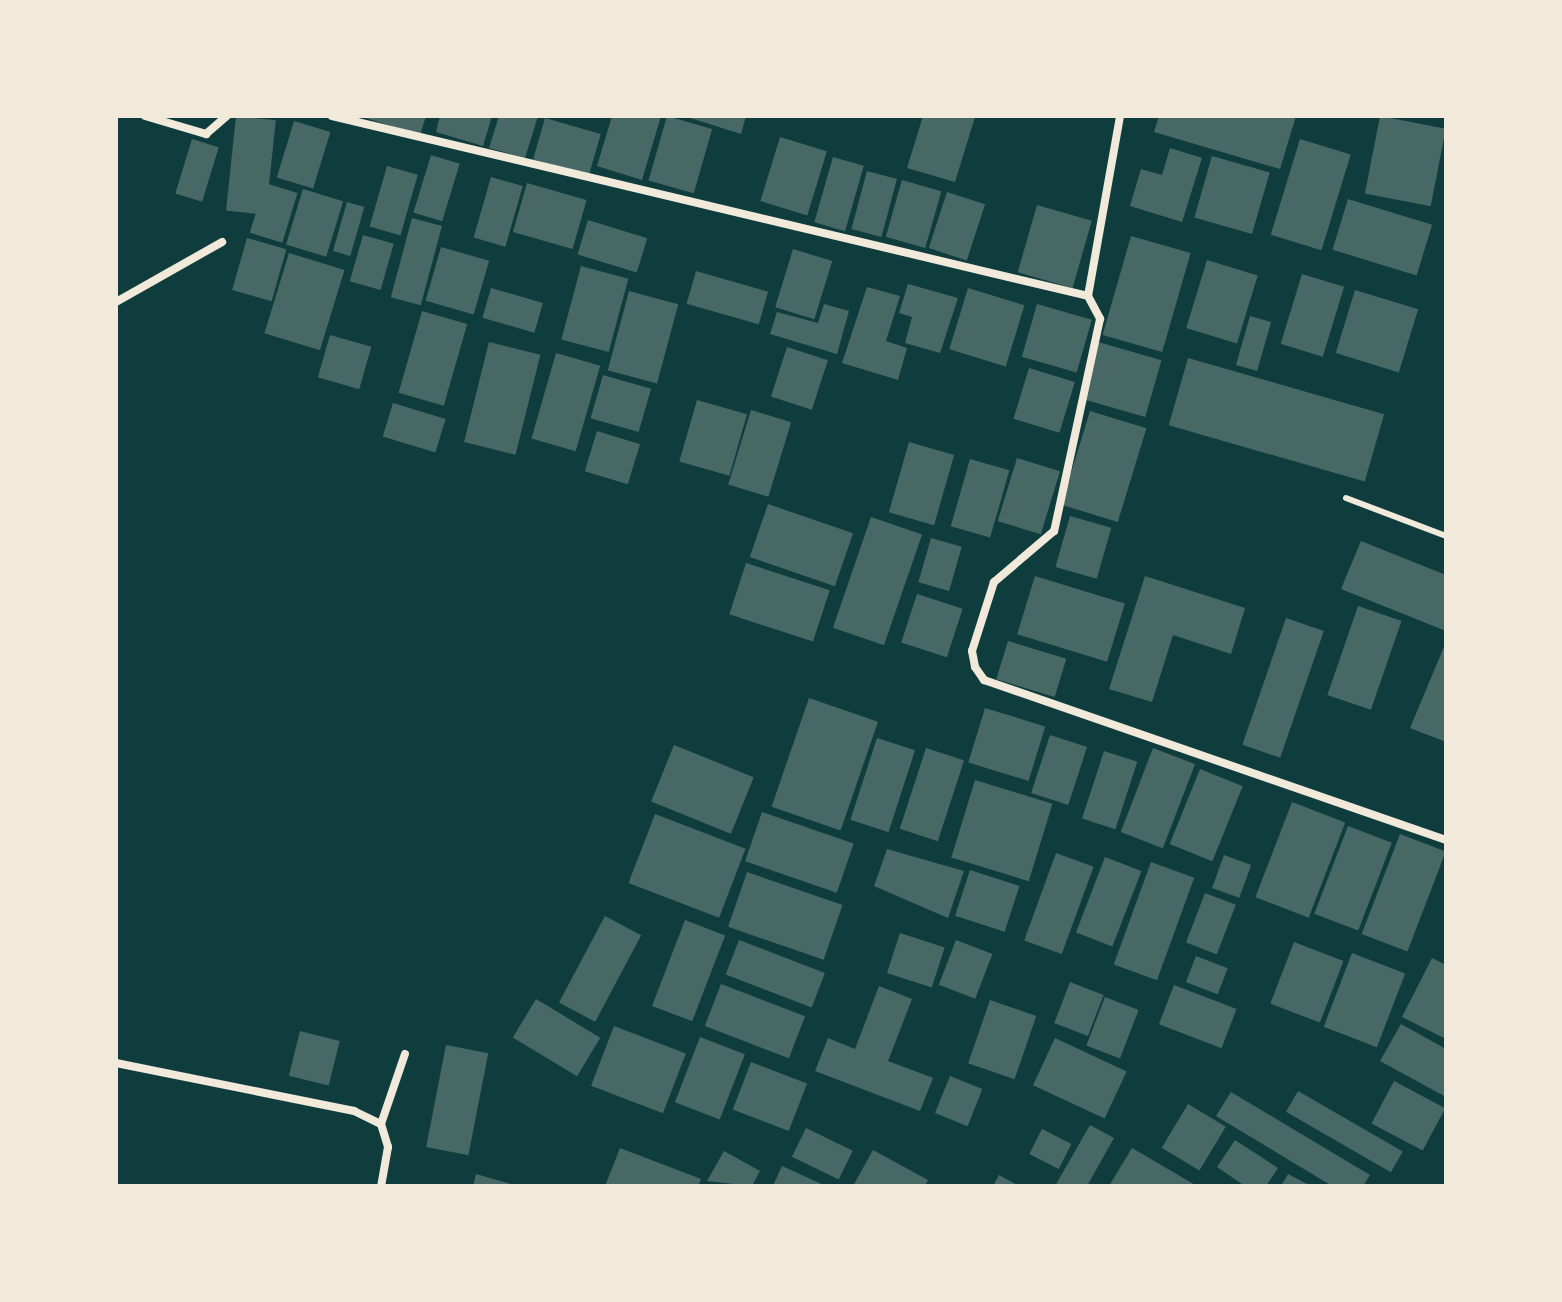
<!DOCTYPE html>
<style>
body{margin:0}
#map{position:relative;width:1562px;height:1302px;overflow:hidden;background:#0f3d3e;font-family:"Alegreya Sans",sans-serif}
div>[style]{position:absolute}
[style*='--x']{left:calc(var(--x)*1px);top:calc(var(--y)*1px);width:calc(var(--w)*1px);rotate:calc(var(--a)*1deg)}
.building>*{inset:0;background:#486865;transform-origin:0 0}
.service>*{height:6px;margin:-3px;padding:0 3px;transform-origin:3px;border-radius:3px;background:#f1e9da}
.minor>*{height:8px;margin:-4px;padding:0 4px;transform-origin:4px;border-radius:4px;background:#f1e9da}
span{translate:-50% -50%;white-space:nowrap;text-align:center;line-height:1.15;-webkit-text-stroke:7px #f1e9da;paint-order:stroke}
.frame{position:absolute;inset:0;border:118px solid #f1e9da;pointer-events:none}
</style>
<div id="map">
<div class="building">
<i style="left:236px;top:116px;width:40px;height:95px;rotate:6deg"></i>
<i style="clip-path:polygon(359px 116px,426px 116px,420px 135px)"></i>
<i style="clip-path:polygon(440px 116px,492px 116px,483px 146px,436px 132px)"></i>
<i style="clip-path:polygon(499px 116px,538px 116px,525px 158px,489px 148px)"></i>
<i style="clip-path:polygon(612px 116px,661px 116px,642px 180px,597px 166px)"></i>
<i style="left:667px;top:116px;width:47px;height:67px;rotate:16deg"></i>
<i style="clip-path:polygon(684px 116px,746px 116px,741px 134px)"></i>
<i style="clip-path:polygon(923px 116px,975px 117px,955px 182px,907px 168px)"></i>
<i style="clip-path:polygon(1159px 116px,1296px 116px,1280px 169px,1154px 132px)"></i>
<i style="left:1380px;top:116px;width:67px;height:79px;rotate:11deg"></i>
<i style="left:545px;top:118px;width:58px;height:43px;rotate:16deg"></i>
<i style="left:294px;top:121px;width:38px;height:59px;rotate:17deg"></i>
<i style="left:780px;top:137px;width:49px;height:67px;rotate:17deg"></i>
<i style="left:192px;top:139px;width:28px;height:57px;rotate:17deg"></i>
<i style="left:1300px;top:139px;width:53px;height:100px;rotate:17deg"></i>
<i style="clip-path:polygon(1170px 148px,1202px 158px,1182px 222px,1130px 206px,1141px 169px,1162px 175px)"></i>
<i style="left:431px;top:155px;width:30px;height:60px;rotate:17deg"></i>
<i style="left:1212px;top:156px;width:60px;height:64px;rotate:16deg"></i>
<i style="left:833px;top:157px;width:32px;height:68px;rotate:16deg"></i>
<i style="left:387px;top:166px;width:32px;height:63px;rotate:16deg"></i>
<i style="left:867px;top:171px;width:31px;height:60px;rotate:15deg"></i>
<i style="left:491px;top:177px;width:33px;height:63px;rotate:16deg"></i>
<i style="left:902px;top:180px;width:41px;height:59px;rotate:16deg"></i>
<i style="left:265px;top:183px;width:34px;height:52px;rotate:17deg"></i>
<i style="left:527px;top:183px;width:62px;height:51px;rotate:16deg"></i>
<i style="left:303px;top:189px;width:42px;height:58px;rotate:17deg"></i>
<i style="left:947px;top:192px;width:40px;height:59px;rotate:18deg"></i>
<i style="left:1348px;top:199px;width:88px;height:53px;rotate:17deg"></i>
<i style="left:347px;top:202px;width:18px;height:51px;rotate:16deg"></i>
<i style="left:1037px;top:205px;width:57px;height:70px;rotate:16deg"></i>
<i style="left:412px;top:218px;width:31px;height:82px;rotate:15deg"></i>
<i style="left:588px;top:220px;width:62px;height:36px;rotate:17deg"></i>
<i style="left:363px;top:235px;width:32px;height:48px;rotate:16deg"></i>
<i style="left:1131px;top:236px;width:62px;height:103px;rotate:16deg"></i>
<i style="left:247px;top:238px;width:41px;height:54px;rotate:16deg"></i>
<i style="left:441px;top:247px;width:50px;height:56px;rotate:16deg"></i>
<i style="left:793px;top:249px;width:41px;height:61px;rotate:17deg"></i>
<i style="left:289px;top:253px;width:58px;height:84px;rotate:17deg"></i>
<i style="left:1207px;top:260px;width:53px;height:71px;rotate:17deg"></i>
<i style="left:581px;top:266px;width:49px;height:76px;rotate:15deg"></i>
<i style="left:696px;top:271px;width:75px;height:34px;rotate:16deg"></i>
<i style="left:1302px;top:274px;width:44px;height:73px;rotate:17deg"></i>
<i style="clip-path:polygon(908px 284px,958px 298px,940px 353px,905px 343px,912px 317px,899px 313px)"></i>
<i style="clip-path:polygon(867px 287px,900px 296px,886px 341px,907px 348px,898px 380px,842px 363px)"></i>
<i style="left:491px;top:288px;width:54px;height:31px;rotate:16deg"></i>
<i style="left:968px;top:288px;width:59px;height:64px;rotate:17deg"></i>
<i style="left:1355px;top:290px;width:66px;height:66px;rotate:17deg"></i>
<i style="left:629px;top:291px;width:51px;height:82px;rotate:15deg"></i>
<i style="clip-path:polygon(824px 304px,849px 311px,837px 354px,770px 334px,777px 312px,818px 323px)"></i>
<i style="left:1037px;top:304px;width:57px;height:55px;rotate:16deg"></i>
<i style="left:422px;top:311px;width:47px;height:85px;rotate:16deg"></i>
<i style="left:1250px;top:316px;width:22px;height:51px;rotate:16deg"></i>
<i style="left:330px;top:335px;width:43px;height:44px;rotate:16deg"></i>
<i style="left:489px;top:342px;width:53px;height:103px;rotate:14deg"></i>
<i style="left:1098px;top:342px;width:66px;height:59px;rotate:16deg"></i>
<i style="left:787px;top:347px;width:43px;height:52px;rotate:18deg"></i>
<i style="left:556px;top:353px;width:46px;height:89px;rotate:16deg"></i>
<i style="left:1188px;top:358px;width:204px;height:70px;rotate:16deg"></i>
<i style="left:1029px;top:368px;width:48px;height:53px;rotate:17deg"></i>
<i style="left:603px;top:375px;width:50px;height:45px;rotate:16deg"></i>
<i style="left:697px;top:400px;width:52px;height:64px;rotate:16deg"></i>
<i style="left:393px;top:403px;width:55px;height:35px;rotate:17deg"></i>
<i style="left:751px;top:410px;width:42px;height:78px;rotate:17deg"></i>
<i style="left:1090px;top:411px;width:59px;height:98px;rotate:17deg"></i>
<i style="left:597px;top:431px;width:45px;height:42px;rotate:17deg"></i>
<i style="left:909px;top:442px;width:47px;height:73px;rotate:16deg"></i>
<i style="left:1017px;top:458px;width:45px;height:66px;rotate:17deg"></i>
<i style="left:970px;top:459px;width:41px;height:70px;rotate:16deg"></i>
<i style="left:768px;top:504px;width:90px;height:56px;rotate:19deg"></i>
<i style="left:1070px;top:516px;width:43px;height:53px;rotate:16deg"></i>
<i style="left:871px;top:517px;width:54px;height:117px;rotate:19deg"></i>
<i style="left:931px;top:538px;width:32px;height:46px;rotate:16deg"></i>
<i style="clip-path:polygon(1361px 541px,1446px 575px,1446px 631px,1341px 589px)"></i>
<i style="left:746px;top:563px;width:88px;height:54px;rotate:18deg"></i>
<i style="left:1035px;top:576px;width:94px;height:61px;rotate:17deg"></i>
<i style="clip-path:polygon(1145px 576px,1245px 608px,1231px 654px,1173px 635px,1152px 702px,1109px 689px)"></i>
<i style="left:917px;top:594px;width:48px;height:51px;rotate:18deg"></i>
<i style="left:1358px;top:606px;width:46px;height:94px;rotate:19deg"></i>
<i style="left:1286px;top:618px;width:40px;height:134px;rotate:19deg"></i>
<i style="left:1008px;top:641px;width:61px;height:40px;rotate:17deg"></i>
<i style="clip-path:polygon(1446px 642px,1446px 742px,1410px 728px)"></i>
<i style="left:809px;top:698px;width:73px;height:115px;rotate:19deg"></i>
<i style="left:985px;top:708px;width:63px;height:57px;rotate:17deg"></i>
<i style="left:1050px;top:735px;width:39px;height:61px;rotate:18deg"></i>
<i style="left:877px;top:738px;width:40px;height:86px;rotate:18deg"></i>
<i style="left:674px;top:745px;width:86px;height:61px;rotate:22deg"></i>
<i style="left:926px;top:748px;width:40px;height:85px;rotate:18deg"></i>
<i style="left:1153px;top:748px;width:45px;height:90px;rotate:21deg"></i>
<i style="left:1104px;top:751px;width:35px;height:71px;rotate:18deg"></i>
<i style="left:1200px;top:769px;width:46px;height:81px;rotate:22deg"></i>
<i style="left:975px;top:780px;width:81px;height:81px;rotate:17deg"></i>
<i style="left:1292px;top:802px;width:57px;height:102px;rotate:21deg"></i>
<i style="left:762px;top:812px;width:97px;height:52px;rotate:19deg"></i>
<i style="left:655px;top:814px;width:97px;height:74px;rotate:21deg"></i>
<i style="left:1348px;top:826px;width:47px;height:94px;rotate:21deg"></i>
<i style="left:1400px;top:834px;width:49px;height:107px;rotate:21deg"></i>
<i style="clip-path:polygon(887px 849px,964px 871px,948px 918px,874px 886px)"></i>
<i style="left:1056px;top:853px;width:40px;height:93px;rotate:20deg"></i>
<i style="left:1224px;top:855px;width:29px;height:35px;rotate:20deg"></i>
<i style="left:1105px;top:857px;width:39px;height:81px;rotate:21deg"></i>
<i style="left:1151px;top:862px;width:46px;height:109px;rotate:20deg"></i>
<i style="left:970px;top:870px;width:52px;height:48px;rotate:18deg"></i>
<i style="left:747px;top:872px;width:101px;height:58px;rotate:19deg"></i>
<i style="left:1205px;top:893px;width:33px;height:53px;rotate:21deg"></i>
<i style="left:605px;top:916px;width:41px;height:98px;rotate:28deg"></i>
<i style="left:685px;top:920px;width:43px;height:92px;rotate:21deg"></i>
<i style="left:900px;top:933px;width:47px;height:42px;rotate:18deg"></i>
<i style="left:739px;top:940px;width:92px;height:37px;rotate:21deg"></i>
<i style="left:956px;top:940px;width:39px;height:48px;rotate:21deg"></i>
<i style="left:1294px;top:942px;width:53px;height:66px;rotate:21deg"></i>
<i style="left:1352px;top:953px;width:57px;height:79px;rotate:21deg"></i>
<i style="left:1196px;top:956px;width:34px;height:28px;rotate:21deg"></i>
<i style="clip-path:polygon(1432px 958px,1446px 965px,1446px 1039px,1402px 1017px)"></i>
<i style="left:1070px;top:982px;width:36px;height:44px;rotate:21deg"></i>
<i style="left:721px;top:984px;width:90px;height:45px;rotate:21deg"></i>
<i style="left:1174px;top:985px;width:67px;height:42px;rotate:21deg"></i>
<i style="clip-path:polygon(879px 986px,912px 999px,888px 1061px,933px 1078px,920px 1111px,815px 1071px,828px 1038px,855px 1049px)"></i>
<i style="left:1105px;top:997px;width:36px;height:52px;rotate:21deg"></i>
<i style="left:536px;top:999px;width:75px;height:45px;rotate:31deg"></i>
<i style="left:990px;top:1000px;width:49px;height:67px;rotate:19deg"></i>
<i style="clip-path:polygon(1401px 1024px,1446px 1049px,1446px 1097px,1380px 1061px)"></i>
<i style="left:614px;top:1026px;width:77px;height:64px;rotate:21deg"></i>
<i style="left:300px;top:1031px;width:41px;height:46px;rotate:14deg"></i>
<i style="left:700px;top:1037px;width:48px;height:70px;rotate:21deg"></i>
<i style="left:1055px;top:1038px;width:79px;height:52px;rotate:25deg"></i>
<i style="left:446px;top:1045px;width:43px;height:104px;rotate:11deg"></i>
<i style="left:751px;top:1062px;width:60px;height:51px;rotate:21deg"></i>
<i style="left:950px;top:1076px;width:35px;height:40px;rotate:22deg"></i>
<i style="left:1394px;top:1081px;width:58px;height:48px;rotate:28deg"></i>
<i style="left:1298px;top:1091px;width:121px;height:24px;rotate:30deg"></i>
<i style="clip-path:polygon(1231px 1092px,1370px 1175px,1363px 1186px,1332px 1186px,1216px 1116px)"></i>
<i style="left:1188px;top:1104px;width:44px;height:51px;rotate:31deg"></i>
<i style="clip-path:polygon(1090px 1125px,1114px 1138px,1087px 1186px,1055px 1186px)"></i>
<i style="left:806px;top:1128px;width:52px;height:32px;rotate:26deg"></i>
<i style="left:1042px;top:1129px;width:33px;height:28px;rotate:27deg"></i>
<i style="clip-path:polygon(1235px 1140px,1278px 1168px,1266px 1186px,1245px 1186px,1217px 1167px)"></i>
<i style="clip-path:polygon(620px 1148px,701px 1179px,698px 1186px,605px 1186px)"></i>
<i style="clip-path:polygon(1132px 1148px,1197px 1186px,1109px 1186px)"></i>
<i style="clip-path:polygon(873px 1150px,928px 1180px,925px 1186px,853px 1186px)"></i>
<i style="clip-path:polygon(724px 1151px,760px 1171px,752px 1186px,707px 1181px)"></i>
<i style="clip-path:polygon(782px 1166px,826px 1186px,773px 1186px)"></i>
<i style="clip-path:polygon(476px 1174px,514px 1185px,514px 1186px,473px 1186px)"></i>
<i style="clip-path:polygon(1288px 1174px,1311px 1186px,1281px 1186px)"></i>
<i style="clip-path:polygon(999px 1175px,1019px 1186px,993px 1186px)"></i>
</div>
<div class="service">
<i style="--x:1346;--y:498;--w:107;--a:20.8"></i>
</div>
<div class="minor">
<i style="--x:145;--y:116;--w:64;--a:16.4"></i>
<i style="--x:206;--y:134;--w:28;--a:-41"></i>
<i style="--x:332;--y:116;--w:777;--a:13.39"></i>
<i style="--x:1088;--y:296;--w:183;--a:-79.9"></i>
<i style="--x:1088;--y:296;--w:26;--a:62"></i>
<i style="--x:1100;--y:319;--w:217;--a:102.2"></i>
<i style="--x:1054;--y:531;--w:79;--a:139.6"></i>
<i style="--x:994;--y:582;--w:72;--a:107.7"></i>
<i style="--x:972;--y:651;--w:16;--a:79"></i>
<i style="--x:975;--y:667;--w:16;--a:55"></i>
<i style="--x:984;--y:680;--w:489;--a:19.1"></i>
<i style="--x:116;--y:302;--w:122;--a:-29.5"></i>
<i style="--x:116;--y:1063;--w:243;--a:11.4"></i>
<i style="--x:354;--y:1111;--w:30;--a:26"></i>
<i style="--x:381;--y:1124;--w:24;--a:73"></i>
<i style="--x:388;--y:1147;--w:40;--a:100"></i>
<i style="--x:381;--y:1124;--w:74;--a:-71.1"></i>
</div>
<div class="frame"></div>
</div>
